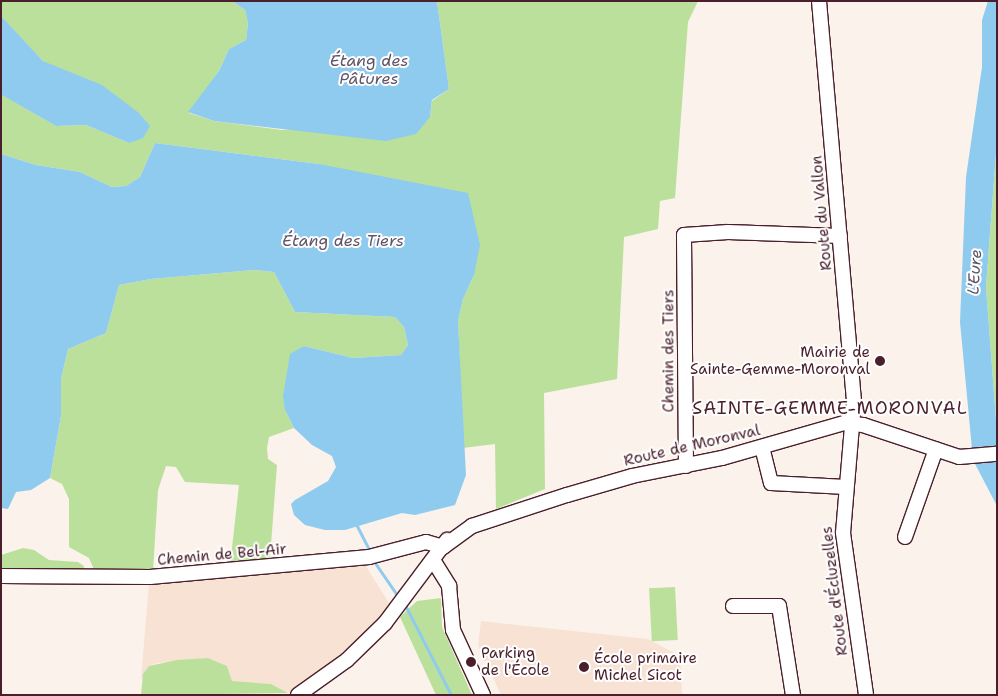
<!DOCTYPE html>
<meta charset="utf-8">
<style>
body{margin:0}
#map{position:relative;width:998px;height:696px;overflow:hidden;background:#fbf2eb;font-family:"Shantell Sans",sans-serif}
div>[style]{position:absolute}
[style*='--x']{left:calc(var(--x)*1px);top:calc(var(--y)*1px);width:calc(var(--w)*1px);rotate:calc(var(--a)*1deg)}
.built>*{inset:0;background:#f7e2d4}
.green>*{inset:0;background:#bbe09b;transform-origin:0 0}
.water>*{inset:0;background:#8fcbef}
.stream>*{height:3px;margin:-1.5px;padding:0 1.5px;transform-origin:1.5px;border-radius:1.5px;background:#8fcbef}
.roads{filter:drop-shadow(1px 0 #4a1f2b) drop-shadow(-1px 0 #4a1f2b) drop-shadow(0 1px #4a1f2b) drop-shadow(0 -1px #4a1f2b)}
.minor>*{height:14px;margin:-7px;padding:0 7px;transform-origin:7px;border-radius:7px;background:#fff}
.dots>*{width:14px;height:14px;translate:-50% -50%;box-sizing:border-box;border:2px solid #fff;border-radius:50%}
span{translate:-50% -50%;white-space:nowrap;text-align:center;line-height:1.15;-webkit-text-stroke:4px #fff;paint-order:stroke}
.street-label{font-size:15px;color:#4a1f2b}
.poi-label{font-size:15px;color:#4a1f2b}
.right{translate:-100% -50%;text-align:right}
.left{translate:0 -50%;text-align:left}
.water-label{font-size:16px;color:#5f5366;font-style:italic}
.quarter-label{font-size:18px;color:#4a1f2b;letter-spacing:1px}
.frame{position:absolute;inset:0;border:2px solid #4a1f2b;pointer-events:none}
</style>
<div id="map">
<div class="built">
<i style="clip-path:polygon(362px 560px,392px 608px,366px 637px,288px 693px,271px 684px,232px 681px,227px 666px,208px 658px,157px 663px,149px 666px,141px 680px,149px 582px)"></i>
<i style="clip-path:polygon(481px 621px,648px 639px,680px 656px,682px 695px,501px 695px,478px 645px)"></i>
</div>
<div class="green">
<i style="clip-path:polygon(1px 1px,232px 1px,245px 10px,248px 23px,246px 40px,229px 49px,219px 71px,189px 113px,214px 121px,282px 130px,430px 117px,432px 101px,449px 89px,437px 1px,698px 1px,688px 22px,675px 198px,660px 201px,658px 229px,624px 237px,617px 379px,544px 393px,545px 489px,496px 509px,495px 444px,463px 448px,458px 321px,463px 299px,474px 275px,319px 164px,155px 143px,140px 177px,126px 186px,112px 187px,80px 172px,36px 165px,1px 154px,1px 94px,56px 126px,86px 125px,129px 143px,67px 73px,43px 61px,17px 34px,1px 16px)"></i>
<i style="clip-path:polygon(997px 140px,997px 433px,986px 287px)"></i>
<i style="clip-path:polygon(254px 270px,274px 272px,295px 312px,395px 317px,404px 327px,408px 345px,401px 355px,353px 358px,304px 346px,285px 410px,294px 428px,269px 437px,267px 448px,268px 459px,277px 465px,270px 558px,230px 566px,239px 485px,185px 482px,176px 467px,166px 466px,158px 490px,153px 571px,95px 572px,89px 558px,69px 547px,69px 499px,62px 484px,50px 478px,61px 416px,61px 379px,68px 349px,106px 333px,119px 285px,151px 279px)"></i>
<i style="clip-path:polygon(23px 548px,34px 550px,49px 560px,78px 562px,84px 566px,83px 571px,1px 573px,1px 555px)"></i>
<i style="left:675px;top:587px;width:53px;height:26px;rotate:87deg"></i>
<i style="clip-path:polygon(441px 598px,442px 627px,472px 695px,436px 695px,400px 617px,417px 601px)"></i>
<i style="clip-path:polygon(208px 658px,227px 666px,232px 681px,271px 684px,288px 693px,141px 695px,143px 674px,149px 666px,177px 660px)"></i>
</div>
<div class="water">
<i style="clip-path:polygon(232px 1px,437px 1px,449px 89px,432px 100px,430px 117px,416px 134px,386px 141px,214px 121px,188px 112px,219px 71px,229px 49px,246px 40px,248px 23px,245px 10px)"></i>
<i style="clip-path:polygon(988px 1px,997px 1px,997px 140px,986px 287px,997px 433px,997px 506px,973px 460px,960px 322px,966px 177px,982px 67px,982px 20px)"></i>
<i style="clip-path:polygon(1px 16px,43px 61px,102px 85px,139px 113px,150px 126px,143px 138px,129px 143px,86px 125px,56px 126px,2px 95px)"></i>
<i style="clip-path:polygon(155px 143px,319px 164px,468px 193px,480px 245px,474px 275px,463px 299px,458px 321px,466px 475px,455px 505px,415px 515px,402px 513px,345px 530px,325px 530px,305px 525px,294px 515px,291px 504px,295px 500px,328px 481px,336px 467px,332px 456px,312px 445px,294px 428px,285px 410px,283px 396px,290px 354px,304px 346px,353px 358px,401px 355px,408px 345px,404px 327px,395px 317px,295px 312px,274px 272px,254px 270px,151px 279px,119px 285px,106px 333px,68px 349px,61px 379px,61px 416px,50px 478px,31px 490px,16px 492px,8px 509px,1px 508px,1px 154px,36px 165px,80px 172px,112px 187px,126px 186px,140px 177px)"></i>
</div>
<div class="stream">
<i style="--x:357;--y:526;--w:29;--a:63"></i>
<i style="--x:373;--y:560;--w:46;--a:55.6"></i>
<i style="--x:405;--y:605;--w:101;--a:62.9"></i>
</div>
<div class="roads">
<div class="minor">
<i style="--x:819;--y:1;--w:403;--a:85"></i>
<i style="--x:854;--y:402;--w:131;--a:94.8"></i>
<i style="--x:843;--y:533;--w:164;--a:81.9"></i>
<i style="--x:762;--y:447;--w:37;--a:76"></i>
<i style="--x:771;--y:483;--w:75;--a:3.1"></i>
<i style="--x:686;--y:466;--w:231;--a:-90.5"></i>
<i style="--x:684;--y:235;--w:44;--a:-3.9"></i>
<i style="--x:728;--y:232;--w:112;--a:2"></i>
<i style="--x:905;--y:537;--w:93;--a:-70.6"></i>
<i style="--x:443;--y:547;--w:36;--a:-36"></i>
<i style="--x:472;--y:526;--w:100;--a:-18.1"></i>
<i style="--x:567;--y:495;--w:68;--a:-16.3"></i>
<i style="--x:632;--y:476;--w:92;--a:-11.3"></i>
<i style="--x:722;--y:458;--w:127;--a:-16"></i>
<i style="--x:844;--y:423;--w:19;--a:6"></i>
<i style="--x:863;--y:425;--w:101;--a:18.4"></i>
<i style="--x:959;--y:457;--w:38;--a:-5"></i>
<i style="--x:433;--y:560;--w:31;--a:58"></i>
<i style="--x:449;--y:586;--w:44;--a:84.8"></i>
<i style="--x:453;--y:630;--w:72;--a:65.2"></i>
<i style="--x:1;--y:576;--w:149;--a:0.4"></i>
<i style="--x:150;--y:577;--w:220;--a:-5.2"></i>
<i style="--x:369;--y:557;--w:59;--a:-14.7"></i>
<i style="--x:426;--y:542;--w:18;--a:16"></i>
<i style="--x:733;--y:606;--w:46;--a:0"></i>
<i style="--x:779;--y:606;--w:90;--a:81.1"></i>
<i style="--x:298;--y:695;--w:60;--a:-35.5"></i>
<i style="--x:347;--y:660;--w:53;--a:-44.2"></i>
<i style="--x:385;--y:623;--w:104;--a:-53.2"></i>
</div>
</div>
<div class="dots">
<i style="left:880px;top:361px;background:#4a1f2b"></i>
<i style="left:471px;top:662px;background:#4a1f2b"></i>
<i style="left:584px;top:667px;background:#4a1f2b"></i>
</div>
<div class="street-label">
<span style="left:822px;top:213px;rotate:-95deg">Route du Vallon</span>
<span style="left:669px;top:351px;rotate:-90deg">Chemin des Tiers</span>
<span style="left:692px;top:446px;rotate:-13deg">Route de Moronval</span>
<span style="left:222px;top:555px;rotate:-5deg">Chemin de Bel-Air</span>
<span style="left:835px;top:591px;rotate:-97deg">Route d'Écluzelles</span>
</div>
<div class="poi-label">
<span class="right" style="left:870px;top:361px">Mairie de<br>Sainte-Gemme-Moronval</span>
<span class="left" style="left:481px;top:662px">Parking<br>de l'École</span>
<span class="left" style="left:594px;top:667px">École primaire<br>Michel Sicot</span>
</div>
<div class="water-label">
<span style="left:369px;top:70px">Étang des<br>Pâtures</span>
<span style="left:343px;top:241px">Étang des Tiers</span>
<span style="left:975px;top:272px;rotate:-86deg">L'Eure</span>
</div>
<div class="quarter-label">
<span style="left:830px;top:408px">SAINTE-GEMME-MORONVAL</span>
</div>
<div class="frame"></div>
</div>
